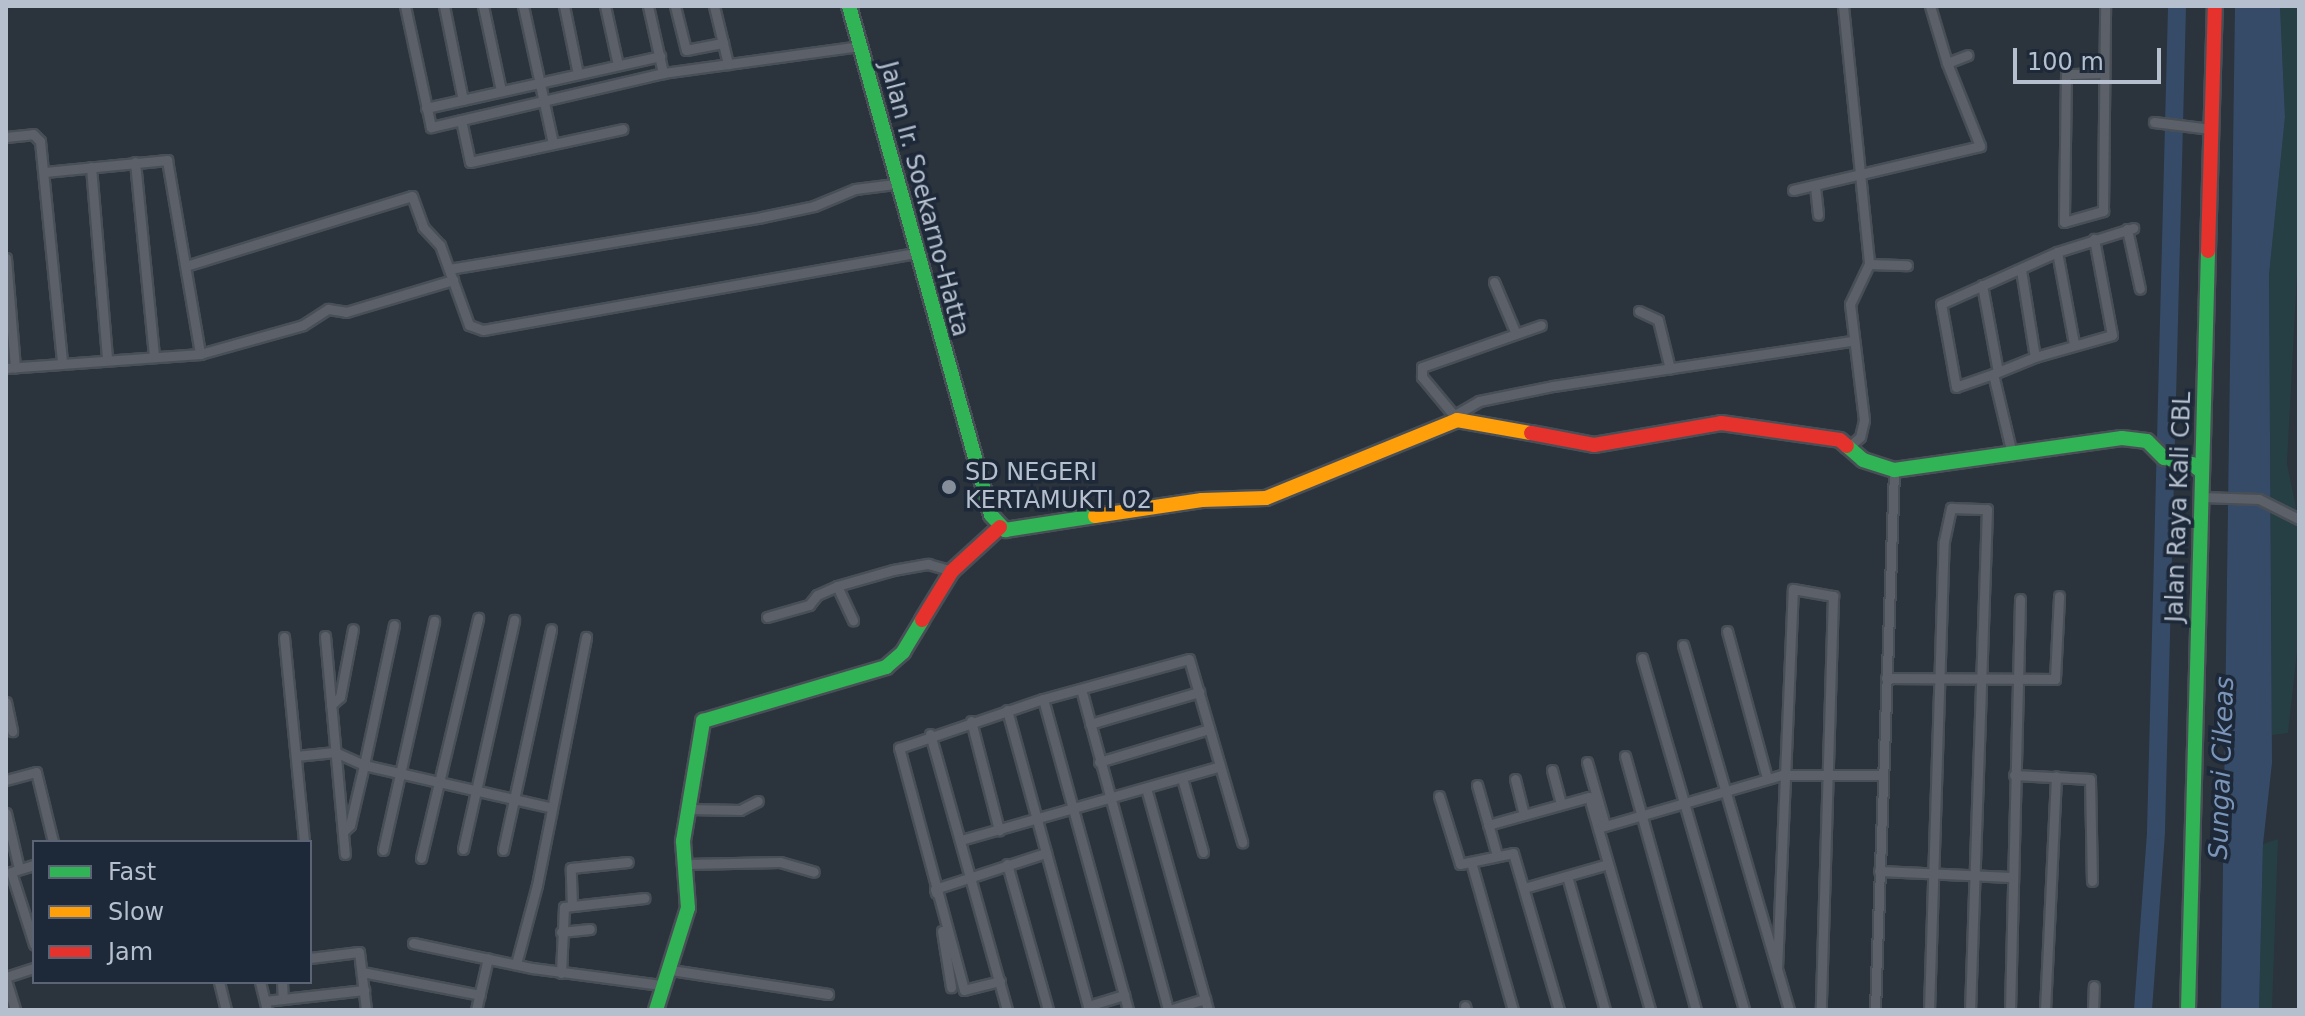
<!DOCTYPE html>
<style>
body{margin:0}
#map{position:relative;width:2305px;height:1016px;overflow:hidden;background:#2b333c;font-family:"DejaVu Sans",sans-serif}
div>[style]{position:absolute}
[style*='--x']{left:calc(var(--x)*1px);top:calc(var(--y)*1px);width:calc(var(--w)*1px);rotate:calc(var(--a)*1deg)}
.green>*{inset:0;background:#263f44}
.water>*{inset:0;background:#354b68}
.river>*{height:18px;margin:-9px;padding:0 9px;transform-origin:9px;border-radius:9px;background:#354b68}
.roads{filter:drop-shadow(2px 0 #494f56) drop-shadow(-2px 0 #494f56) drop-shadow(0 2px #494f56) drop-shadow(0 -2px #494f56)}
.street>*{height:9px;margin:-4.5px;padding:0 4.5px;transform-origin:4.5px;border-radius:4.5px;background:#5c6169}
.fast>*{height:14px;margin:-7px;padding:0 7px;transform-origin:7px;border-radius:7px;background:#30b455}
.slow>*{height:14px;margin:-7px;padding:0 7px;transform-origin:7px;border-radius:7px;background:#ff9f0a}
.jam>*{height:14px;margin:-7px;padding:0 7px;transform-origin:7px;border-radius:7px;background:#e5322d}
.dots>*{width:22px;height:22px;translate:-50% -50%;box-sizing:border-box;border:4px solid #1d2838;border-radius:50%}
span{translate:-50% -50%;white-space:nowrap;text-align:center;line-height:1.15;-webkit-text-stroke:7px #1d2838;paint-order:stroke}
.street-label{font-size:24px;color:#b5bfcd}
.poi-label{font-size:24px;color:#b5bfcd}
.left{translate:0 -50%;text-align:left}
.water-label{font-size:26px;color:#7a95b7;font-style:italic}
.frame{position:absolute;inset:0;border:8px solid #b5bfcd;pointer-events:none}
.legend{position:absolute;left:32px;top:840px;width:280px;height:144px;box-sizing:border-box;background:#1d2838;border:2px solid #5a6474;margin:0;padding:10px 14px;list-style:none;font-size:24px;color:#b5bfcd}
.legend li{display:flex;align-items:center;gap:16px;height:40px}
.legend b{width:40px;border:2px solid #5a6474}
.scale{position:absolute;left:2013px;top:48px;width:148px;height:36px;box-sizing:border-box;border:4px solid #b5bfcd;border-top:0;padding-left:10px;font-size:24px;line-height:28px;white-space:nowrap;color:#b5bfcd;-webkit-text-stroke:6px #1d2838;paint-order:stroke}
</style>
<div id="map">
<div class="green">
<i style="clip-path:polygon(2280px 6px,2299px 6px,2299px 237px,2287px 464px,2299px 522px,2299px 634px,2288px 733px,2272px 735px,2269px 275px,2285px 117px)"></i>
<i style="clip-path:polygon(2278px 839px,2272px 1010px,2259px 1010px,2263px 844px)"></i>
</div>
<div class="water">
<i style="clip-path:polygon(2235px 6px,2280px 6px,2285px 117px,2269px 275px,2272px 763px,2263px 844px,2259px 1010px,2221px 1010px)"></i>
</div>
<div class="river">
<i style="--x:2143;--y:1010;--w:179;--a:-85.8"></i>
<i style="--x:2156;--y:831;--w:825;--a:-88.54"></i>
</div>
<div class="roads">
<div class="street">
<i style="--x:405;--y:6;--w:124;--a:77.9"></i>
<i style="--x:431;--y:127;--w:238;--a:-13.1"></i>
<i style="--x:663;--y:73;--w:199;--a:-7.8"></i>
<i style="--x:444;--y:6;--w:96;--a:78.6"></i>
<i style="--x:483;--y:6;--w:87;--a:78"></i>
<i style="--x:523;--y:6;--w:141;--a:77.7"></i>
<i style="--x:564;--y:6;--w:69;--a:78.4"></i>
<i style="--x:605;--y:6;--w:60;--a:77.6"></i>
<i style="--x:648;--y:6;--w:69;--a:77.4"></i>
<i style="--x:675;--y:6;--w:45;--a:76"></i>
<i style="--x:686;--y:50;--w:38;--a:-11"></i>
<i style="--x:714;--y:6;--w:60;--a:76.4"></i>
<i style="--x:1843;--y:6;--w:259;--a:84.2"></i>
<i style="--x:1869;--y:264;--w:44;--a:115.4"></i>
<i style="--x:1850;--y:304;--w:117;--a:83.1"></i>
<i style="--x:1864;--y:420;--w:17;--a:103"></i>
<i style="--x:1860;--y:437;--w:13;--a:138"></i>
<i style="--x:1930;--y:6;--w:59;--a:73.4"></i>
<i style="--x:1947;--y:63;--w:22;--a:-21"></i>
<i style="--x:2104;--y:73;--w:38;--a:178"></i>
<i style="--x:2066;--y:74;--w:148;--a:90.8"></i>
<i style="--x:2064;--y:222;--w:41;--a:-15.8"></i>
<i style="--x:2103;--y:211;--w:205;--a:-89.4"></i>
<i style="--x:426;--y:108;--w:240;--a:-12.5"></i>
<i style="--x:461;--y:120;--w:43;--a:77.9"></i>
<i style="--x:470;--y:162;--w:156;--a:-12.2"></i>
<i style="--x:2154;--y:122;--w:57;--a:7"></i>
<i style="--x:6;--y:137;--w:27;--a:-6"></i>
<i style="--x:33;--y:134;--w:10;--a:45"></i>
<i style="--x:40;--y:141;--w:223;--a:84.3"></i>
<i style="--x:135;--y:162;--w:195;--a:84.4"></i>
<i style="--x:91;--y:167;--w:193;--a:85.2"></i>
<i style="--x:45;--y:172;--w:123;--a:-5.6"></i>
<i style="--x:167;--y:160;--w:197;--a:80.3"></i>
<i style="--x:1815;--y:186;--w:29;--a:84"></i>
<i style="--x:1793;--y:190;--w:192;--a:-13.2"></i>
<i style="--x:1980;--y:146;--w:89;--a:-111.7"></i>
<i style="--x:2127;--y:229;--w:61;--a:77.8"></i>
<i style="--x:2057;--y:252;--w:94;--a:79.5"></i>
<i style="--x:6;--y:258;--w:110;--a:85.3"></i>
<i style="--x:1869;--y:264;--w:38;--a:2"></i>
<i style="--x:189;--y:265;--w:233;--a:-17.2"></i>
<i style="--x:412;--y:196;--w:33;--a:70"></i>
<i style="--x:423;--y:227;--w:25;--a:47"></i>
<i style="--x:440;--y:245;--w:85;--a:70.1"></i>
<i style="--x:469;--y:325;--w:15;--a:20"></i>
<i style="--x:483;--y:330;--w:439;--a:-10.1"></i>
<i style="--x:449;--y:269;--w:317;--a:-9.4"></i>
<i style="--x:762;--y:217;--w:53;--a:-11.9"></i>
<i style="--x:814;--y:206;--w:44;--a:-22.5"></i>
<i style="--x:855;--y:189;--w:40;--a:-7.1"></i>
<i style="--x:2021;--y:270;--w:88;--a:80.9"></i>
<i style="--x:2035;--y:357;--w:80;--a:-15.9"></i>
<i style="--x:2112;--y:335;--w:98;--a:-100.6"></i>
<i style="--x:1494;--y:282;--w:56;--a:67.1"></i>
<i style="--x:1982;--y:285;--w:88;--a:79.6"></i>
<i style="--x:1639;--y:311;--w:21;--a:25"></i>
<i style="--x:1658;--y:320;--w:50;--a:76.2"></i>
<i style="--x:6;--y:368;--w:195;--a:-4.1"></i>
<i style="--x:200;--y:354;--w:107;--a:-15.7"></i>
<i style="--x:303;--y:325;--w:30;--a:-33"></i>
<i style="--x:328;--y:309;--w:18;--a:9"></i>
<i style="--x:346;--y:312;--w:112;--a:-16.7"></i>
<i style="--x:1993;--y:374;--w:39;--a:161"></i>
<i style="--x:1956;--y:387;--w:84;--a:-100.2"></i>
<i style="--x:1941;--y:304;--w:127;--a:-24.1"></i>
<i style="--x:2057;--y:252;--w:80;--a:-17.5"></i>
<i style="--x:1455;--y:415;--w:28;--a:-30"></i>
<i style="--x:1479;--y:401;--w:76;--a:-11.5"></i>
<i style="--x:1553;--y:386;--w:302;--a:-8.6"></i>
<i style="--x:1457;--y:419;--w:55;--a:-129.8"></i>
<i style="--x:1422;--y:377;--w:10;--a:-90"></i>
<i style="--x:1422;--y:367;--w:126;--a:-19.4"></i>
<i style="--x:2011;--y:450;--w:78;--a:-103.3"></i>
<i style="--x:1993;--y:374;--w:45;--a:-22"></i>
<i style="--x:2202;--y:497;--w:57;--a:2"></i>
<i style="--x:2259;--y:499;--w:45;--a:26.6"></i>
<i style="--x:837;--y:586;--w:38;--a:65"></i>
<i style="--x:767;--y:617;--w:44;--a:-15.9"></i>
<i style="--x:809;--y:605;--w:13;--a:-51"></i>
<i style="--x:817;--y:595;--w:22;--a:-24"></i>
<i style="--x:837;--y:586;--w:58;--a:-15.9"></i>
<i style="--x:893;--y:570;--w:36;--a:-10"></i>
<i style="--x:928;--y:564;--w:25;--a:16"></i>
<i style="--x:394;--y:625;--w:143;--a:102.1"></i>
<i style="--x:364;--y:765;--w:190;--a:12.8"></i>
<i style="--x:1727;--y:631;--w:152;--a:74.8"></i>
<i style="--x:325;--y:636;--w:219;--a:84.8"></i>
<i style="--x:284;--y:637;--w:206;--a:84.4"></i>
<i style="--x:1683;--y:645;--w:380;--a:73.8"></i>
<i style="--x:1642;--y:658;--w:366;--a:73.8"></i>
<i style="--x:1886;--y:678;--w:169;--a:0.3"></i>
<i style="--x:2055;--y:679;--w:83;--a:-87.2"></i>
<i style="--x:1081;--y:689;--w:333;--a:74.8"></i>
<i style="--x:1043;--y:699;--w:322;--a:74.7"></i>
<i style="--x:6;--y:702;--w:30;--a:78"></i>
<i style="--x:331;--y:705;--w:12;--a:-42"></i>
<i style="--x:340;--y:697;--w:69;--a:-79.2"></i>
<i style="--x:1007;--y:710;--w:311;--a:74.7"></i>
<i style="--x:971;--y:721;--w:113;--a:75.6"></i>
<i style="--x:1090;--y:724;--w:114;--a:-16.4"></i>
<i style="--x:930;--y:734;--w:287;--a:74.4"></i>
<i style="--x:296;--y:756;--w:39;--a:-6"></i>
<i style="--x:335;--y:752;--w:32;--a:24"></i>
<i style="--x:364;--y:765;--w:62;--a:103.1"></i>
<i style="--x:350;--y:825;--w:8;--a:135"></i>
<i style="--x:1625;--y:756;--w:264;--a:74.4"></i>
<i style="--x:1099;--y:762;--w:115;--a:-16.7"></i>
<i style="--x:1587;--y:762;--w:66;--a:74.1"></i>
<i style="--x:1552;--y:770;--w:35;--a:75"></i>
<i style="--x:2014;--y:775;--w:76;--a:3"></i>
<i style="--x:2090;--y:779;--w:102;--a:88.9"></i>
<i style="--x:1182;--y:778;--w:77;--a:74.2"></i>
<i style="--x:1515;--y:779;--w:37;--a:76"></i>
<i style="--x:6;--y:780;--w:31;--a:-15"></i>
<i style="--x:36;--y:772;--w:72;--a:76.3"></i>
<i style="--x:1477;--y:785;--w:73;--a:74.1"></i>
<i style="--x:1146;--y:788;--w:230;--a:74.4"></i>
<i style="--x:1439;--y:796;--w:71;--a:72.8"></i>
<i style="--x:1460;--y:864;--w:54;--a:-11.7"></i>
<i style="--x:1513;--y:853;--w:164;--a:73.7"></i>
<i style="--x:689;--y:809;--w:51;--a:1.1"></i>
<i style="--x:740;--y:810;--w:20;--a:-27"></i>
<i style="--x:6;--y:813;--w:57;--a:76.9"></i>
<i style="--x:1488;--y:825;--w:105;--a:-15.5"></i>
<i style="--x:1589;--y:797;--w:222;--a:74"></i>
<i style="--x:1598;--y:828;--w:191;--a:-16.1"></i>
<i style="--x:1782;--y:775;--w:101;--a:0"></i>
<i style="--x:961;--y:840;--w:269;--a:-15.9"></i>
<i style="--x:463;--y:849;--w:235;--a:-77.4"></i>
<i style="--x:383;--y:850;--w:235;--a:-77.4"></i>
<i style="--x:503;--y:850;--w:226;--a:-77.7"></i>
<i style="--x:421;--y:858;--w:247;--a:-76.6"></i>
<i style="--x:1471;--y:862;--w:154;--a:74.2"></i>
<i style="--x:687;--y:864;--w:93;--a:-1.2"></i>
<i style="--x:780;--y:862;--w:35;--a:16"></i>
<i style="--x:1007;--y:864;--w:152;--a:74.3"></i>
<i style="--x:14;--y:871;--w:21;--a:-17"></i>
<i style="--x:1879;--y:871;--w:132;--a:2.6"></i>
<i style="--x:11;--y:872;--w:76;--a:72.3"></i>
<i style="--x:1567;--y:876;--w:139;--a:74.2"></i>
<i style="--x:1524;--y:888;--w:87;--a:-15.9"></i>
<i style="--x:936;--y:893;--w:4;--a:-104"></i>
<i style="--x:935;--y:889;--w:117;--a:-18"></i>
<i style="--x:572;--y:906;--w:38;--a:-92"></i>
<i style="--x:571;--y:868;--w:57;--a:-6"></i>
<i style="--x:942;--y:931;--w:57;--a:80.9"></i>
<i style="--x:561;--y:932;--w:29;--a:-6"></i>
<i style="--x:413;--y:943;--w:122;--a:11.9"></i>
<i style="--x:532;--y:968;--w:130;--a:7.5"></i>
<i style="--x:310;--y:958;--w:49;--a:-7"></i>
<i style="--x:359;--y:952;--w:58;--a:83.1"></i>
<i style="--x:516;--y:964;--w:82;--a:-75.1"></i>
<i style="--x:537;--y:885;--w:253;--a:-78.8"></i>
<i style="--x:1777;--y:968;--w:379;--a:-87.6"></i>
<i style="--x:1793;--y:589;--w:41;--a:9.9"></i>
<i style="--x:1833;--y:596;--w:414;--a:91.7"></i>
<i style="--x:671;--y:970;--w:159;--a:8.7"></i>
<i style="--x:362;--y:972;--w:120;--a:11"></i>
<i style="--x:561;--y:973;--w:66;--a:-87.4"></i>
<i style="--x:564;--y:907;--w:81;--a:-6.4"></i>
<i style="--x:6;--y:977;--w:29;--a:-18"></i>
<i style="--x:6;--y:980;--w:31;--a:73"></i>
<i style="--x:1000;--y:981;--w:37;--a:166"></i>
<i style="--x:964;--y:990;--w:251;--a:-105"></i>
<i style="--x:899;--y:748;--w:152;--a:-18.8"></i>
<i style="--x:1043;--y:699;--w:151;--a:-15.3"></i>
<i style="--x:1189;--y:659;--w:191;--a:73.8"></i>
<i style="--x:219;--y:982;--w:29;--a:76"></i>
<i style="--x:260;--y:982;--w:29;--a:76"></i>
<i style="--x:282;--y:982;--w:17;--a:87"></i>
<i style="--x:265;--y:1001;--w:100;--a:-6.3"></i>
<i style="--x:1088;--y:1006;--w:38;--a:-17"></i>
<i style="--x:1465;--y:1006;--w:4;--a:76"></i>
<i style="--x:476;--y:1010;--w:53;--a:-77"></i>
<i style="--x:1169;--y:1010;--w:38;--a:-17"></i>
<i style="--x:1875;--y:1010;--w:540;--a:-87.98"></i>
<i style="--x:1929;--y:1010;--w:469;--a:-88.2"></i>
<i style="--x:1944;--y:541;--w:34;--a:-78"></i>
<i style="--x:1951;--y:508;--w:36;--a:2"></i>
<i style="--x:1987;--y:509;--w:501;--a:91.94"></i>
<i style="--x:2010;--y:1010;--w:411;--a:-88.6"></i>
<i style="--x:2045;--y:1010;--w:234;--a:-87.3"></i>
<i style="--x:2093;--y:1010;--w:24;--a:-88"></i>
</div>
<div class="fast">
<i style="--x:849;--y:6;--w:528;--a:74.41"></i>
<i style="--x:991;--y:515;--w:21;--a:47"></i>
<i style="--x:1005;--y:530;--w:91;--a:-8.8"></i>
<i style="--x:1847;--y:446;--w:21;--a:41"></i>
<i style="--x:1863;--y:460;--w:33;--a:18"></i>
<i style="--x:1894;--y:470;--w:230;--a:-8"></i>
<i style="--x:2122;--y:438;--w:25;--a:7"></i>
<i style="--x:2147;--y:441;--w:24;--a:45"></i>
<i style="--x:2164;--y:458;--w:29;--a:12"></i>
<i style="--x:2192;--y:464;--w:13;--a:39"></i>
<i style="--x:656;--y:1010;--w:107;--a:-72.6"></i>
<i style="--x:688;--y:908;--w:67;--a:-94.3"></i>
<i style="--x:683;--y:841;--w:122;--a:-80.5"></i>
<i style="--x:703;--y:721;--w:191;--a:-16.4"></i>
<i style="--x:886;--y:667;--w:23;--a:-41"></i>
<i style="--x:903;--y:652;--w:37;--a:-59"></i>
<i style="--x:2188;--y:1010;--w:759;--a:-88.49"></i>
</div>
<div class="slow">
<i style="--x:1095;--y:516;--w:108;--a:-8.5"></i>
<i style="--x:1202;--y:500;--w:64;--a:-1.8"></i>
<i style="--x:1266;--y:498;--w:206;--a:-22.2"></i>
<i style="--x:1457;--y:420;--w:75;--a:10"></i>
</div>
<div class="jam">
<i style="--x:2208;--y:251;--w:245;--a:-88.4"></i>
<i style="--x:1531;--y:433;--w:64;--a:10.8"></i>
<i style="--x:1594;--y:445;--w:129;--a:-9.8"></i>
<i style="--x:1721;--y:423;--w:120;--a:8.1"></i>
<i style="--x:1840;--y:440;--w:9;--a:41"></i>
<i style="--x:922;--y:620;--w:57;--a:-58.5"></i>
<i style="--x:952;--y:571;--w:65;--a:-42.5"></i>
</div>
</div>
<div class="dots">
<i style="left:949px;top:487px;background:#858e9a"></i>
</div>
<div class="street-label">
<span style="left:924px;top:199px;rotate:75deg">Jalan Ir. Soekarno-Hatta</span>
<span style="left:2179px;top:507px;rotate:-88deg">Jalan Raya Kali CBL</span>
</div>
<div class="poi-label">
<span class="left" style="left:965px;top:487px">SD NEGERI<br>KERTAMUKTI 02</span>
</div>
<div class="water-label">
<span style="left:2222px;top:768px;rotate:-88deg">Sungai Cikeas</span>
</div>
<div class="frame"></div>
<ul class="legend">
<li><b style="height:10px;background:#30b455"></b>Fast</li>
<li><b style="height:10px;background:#ff9f0a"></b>Slow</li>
<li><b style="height:10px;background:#e5322d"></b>Jam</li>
</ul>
<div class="scale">100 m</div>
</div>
